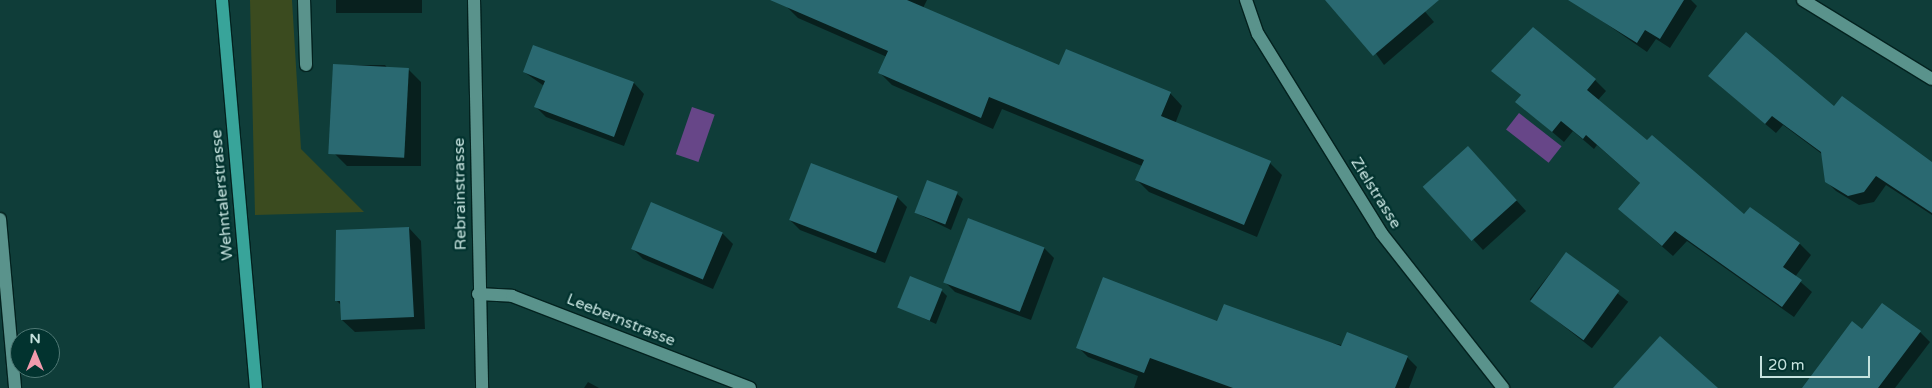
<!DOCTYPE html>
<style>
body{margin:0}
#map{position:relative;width:1932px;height:388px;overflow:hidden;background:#0f3d39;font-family:"Varela Round",sans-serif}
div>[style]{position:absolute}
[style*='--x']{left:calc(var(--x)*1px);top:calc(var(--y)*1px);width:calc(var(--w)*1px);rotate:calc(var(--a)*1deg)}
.green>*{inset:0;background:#3b4b1f}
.water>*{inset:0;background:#674688;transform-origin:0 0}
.shadow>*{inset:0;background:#0007;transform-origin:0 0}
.building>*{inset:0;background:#2a6971;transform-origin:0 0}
.roads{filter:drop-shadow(1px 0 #03221f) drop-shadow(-1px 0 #03221f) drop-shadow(0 1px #03221f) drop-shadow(0 -1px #03221f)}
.minor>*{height:12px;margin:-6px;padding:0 6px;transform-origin:6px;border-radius:6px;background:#5a938c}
.major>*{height:12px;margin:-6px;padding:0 6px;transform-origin:6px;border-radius:6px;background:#38a49a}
span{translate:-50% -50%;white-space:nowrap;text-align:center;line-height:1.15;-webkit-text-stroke:5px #02332f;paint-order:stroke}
.street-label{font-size:16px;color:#c5e2de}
.north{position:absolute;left:10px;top:328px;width:50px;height:50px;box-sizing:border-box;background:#02332f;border:1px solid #507975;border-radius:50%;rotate:0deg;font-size:14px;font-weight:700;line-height:20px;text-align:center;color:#c5e2de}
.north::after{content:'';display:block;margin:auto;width:18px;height:22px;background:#f29aad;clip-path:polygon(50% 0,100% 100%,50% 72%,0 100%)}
.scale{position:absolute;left:1760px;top:356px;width:110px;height:22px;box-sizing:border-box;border:2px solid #c5e2de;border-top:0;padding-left:6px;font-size:15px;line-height:18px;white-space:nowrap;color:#c5e2de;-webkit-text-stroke:4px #02332f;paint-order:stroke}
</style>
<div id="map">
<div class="green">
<i style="clip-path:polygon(250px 0,292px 0,301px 149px,364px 212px,255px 215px)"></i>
</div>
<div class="water">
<i style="left:692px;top:107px;width:24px;height:50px;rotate:19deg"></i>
<i style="left:1519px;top:113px;width:54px;height:21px;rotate:38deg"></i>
</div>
<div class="shadow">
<i style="left:336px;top:0;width:86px;height:13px"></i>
<i style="clip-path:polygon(789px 0,927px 0,923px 8px,1059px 67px,1170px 93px,1182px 106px,1175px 124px,1270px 163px,1282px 175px,1257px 237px,1149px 192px,1137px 180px,1142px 166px,1002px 109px,993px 129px,892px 85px,880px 73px,887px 57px,798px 18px,786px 6px)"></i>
<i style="clip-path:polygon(1338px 0,1415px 0,1434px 22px,1384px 65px)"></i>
<i style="clip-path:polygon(1598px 0,1691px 0,1697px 6px,1670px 48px,1656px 39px,1647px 52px,1595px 16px)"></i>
<i style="clip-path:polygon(534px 46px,634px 83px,644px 94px,624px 146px,546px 117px,536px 107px,544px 86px,524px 72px)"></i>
<i style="clip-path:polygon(334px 65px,385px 65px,389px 70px,409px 70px,421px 82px,421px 166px,347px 166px,334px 153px)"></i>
<i style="clip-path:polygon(1493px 71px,1595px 80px,1606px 91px,1598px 100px,1648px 142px,1745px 216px,1750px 209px,1800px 244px,1811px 255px,1795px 277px,1812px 292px,1794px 317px,1687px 241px,1673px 256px,1619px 209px,1641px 184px,1597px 145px,1594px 149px,1573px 131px,1564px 142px,1517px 102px,1522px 96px)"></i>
<i style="clip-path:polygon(1720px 86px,1834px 108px,1932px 163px,1932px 215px,1886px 185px,1874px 202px,1859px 205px,1836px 191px,1826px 181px,1822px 154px,1783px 125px,1776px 133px)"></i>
<i style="clip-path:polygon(1478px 158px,1526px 211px,1483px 250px,1425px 187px)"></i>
<i style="clip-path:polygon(957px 194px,963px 199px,951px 230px,916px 213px)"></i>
<i style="clip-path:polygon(897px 197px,907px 207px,885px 263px,800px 230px,790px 220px)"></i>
<i style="clip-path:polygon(652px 204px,723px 234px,733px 244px,713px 289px,643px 259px,633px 249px)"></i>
<i style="clip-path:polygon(409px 228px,421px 241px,425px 329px,355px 332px,342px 320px,342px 306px,336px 300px)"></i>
<i style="clip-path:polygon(1044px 248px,1054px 258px,1031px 320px,955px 292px,945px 282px)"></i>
<i style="left:1566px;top:253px;width:79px;height:59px;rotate:38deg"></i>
<i style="clip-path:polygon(941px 290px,947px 296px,936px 324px,899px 307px)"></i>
<i style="clip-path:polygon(1218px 322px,1407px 357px,1417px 367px,1409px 388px,1134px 388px,1138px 376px,1088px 357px,1078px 347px)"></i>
<i style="clip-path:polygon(1863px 331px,1920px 332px,1930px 342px,1895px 388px,1846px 388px)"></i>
<i style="clip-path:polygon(588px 382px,599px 388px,584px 388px)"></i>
</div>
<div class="building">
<i style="clip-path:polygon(770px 0,907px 0,1059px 65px,1066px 49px,1171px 92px,1161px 116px,1271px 161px,1244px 225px,1135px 180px,1144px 160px,989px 97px,981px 118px,878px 73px,888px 51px)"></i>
<i style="clip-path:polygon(1325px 0,1439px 0,1373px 56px)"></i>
<i style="clip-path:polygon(1568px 0,1684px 0,1660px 39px,1645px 30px,1637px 43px)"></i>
<i style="clip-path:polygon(1533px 27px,1596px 79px,1587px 90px,1647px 140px,1652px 135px,1744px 214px,1750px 207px,1800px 243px,1783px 267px,1802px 280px,1782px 307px,1675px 231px,1662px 246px,1618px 209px,1640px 183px,1586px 135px,1583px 139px,1561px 121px,1552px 132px,1515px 102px,1521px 95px,1491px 71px)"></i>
<i style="clip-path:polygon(1746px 32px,1834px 106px,1842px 96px,1932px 162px,1932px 213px,1876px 176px,1864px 192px,1848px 196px,1825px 182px,1821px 152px,1772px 116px,1765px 124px,1708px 76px)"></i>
<i style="clip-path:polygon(533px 45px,634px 82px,614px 137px,534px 107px,545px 81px,523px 72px)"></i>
<i style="left:333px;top:64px;width:76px;height:90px;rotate:3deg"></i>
<i style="left:1468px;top:146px;width:73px;height:61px;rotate:48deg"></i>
<i style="left:811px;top:163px;width:93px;height:61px;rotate:21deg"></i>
<i style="left:927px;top:180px;width:33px;height:35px;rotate:21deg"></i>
<i style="left:651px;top:202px;width:78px;height:51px;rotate:23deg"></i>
<i style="left:968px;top:218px;width:82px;height:69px;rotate:21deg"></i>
<i style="clip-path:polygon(409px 227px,414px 317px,341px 320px,340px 301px,335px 301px,336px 230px)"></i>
<i style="left:1566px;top:252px;width:66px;height:61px;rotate:36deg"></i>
<i style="left:910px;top:276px;width:35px;height:34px;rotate:22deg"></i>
<i style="clip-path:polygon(1103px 277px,1217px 321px,1224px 304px,1341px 346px,1347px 332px,1408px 356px,1395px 388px,1233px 388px,1150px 358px,1144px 373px,1076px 348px)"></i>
<i style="clip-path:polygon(1882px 303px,1921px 331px,1878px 388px,1802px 388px,1852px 321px,1862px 329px)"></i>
<i style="clip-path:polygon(1660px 336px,1718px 388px,1613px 388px)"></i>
</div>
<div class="roads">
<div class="minor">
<i style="--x:304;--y:0;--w:65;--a:88.2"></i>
<i style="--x:474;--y:0;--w:388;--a:88.8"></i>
<i style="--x:1246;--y:0;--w:36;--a:71"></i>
<i style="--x:1258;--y:34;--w:235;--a:58.2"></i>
<i style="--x:1382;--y:234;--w:196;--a:51.8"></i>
<i style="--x:1803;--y:0;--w:151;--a:31.5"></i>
<i style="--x:0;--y:219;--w:170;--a:84.9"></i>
<i style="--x:478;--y:294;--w:34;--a:3"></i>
<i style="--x:512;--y:296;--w:255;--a:21.1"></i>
</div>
<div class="major">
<i style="--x:222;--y:0;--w:389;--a:85"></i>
</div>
</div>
<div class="street-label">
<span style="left:1376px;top:193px;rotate:58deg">Zielstrasse</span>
<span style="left:460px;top:194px;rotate:-91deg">Rebrainstrasse</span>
<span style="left:222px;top:195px;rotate:-95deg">Wehntalerstrasse</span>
<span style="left:621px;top:320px;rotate:22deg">Leebernstrasse</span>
</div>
<div class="north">N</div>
<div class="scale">20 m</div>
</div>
